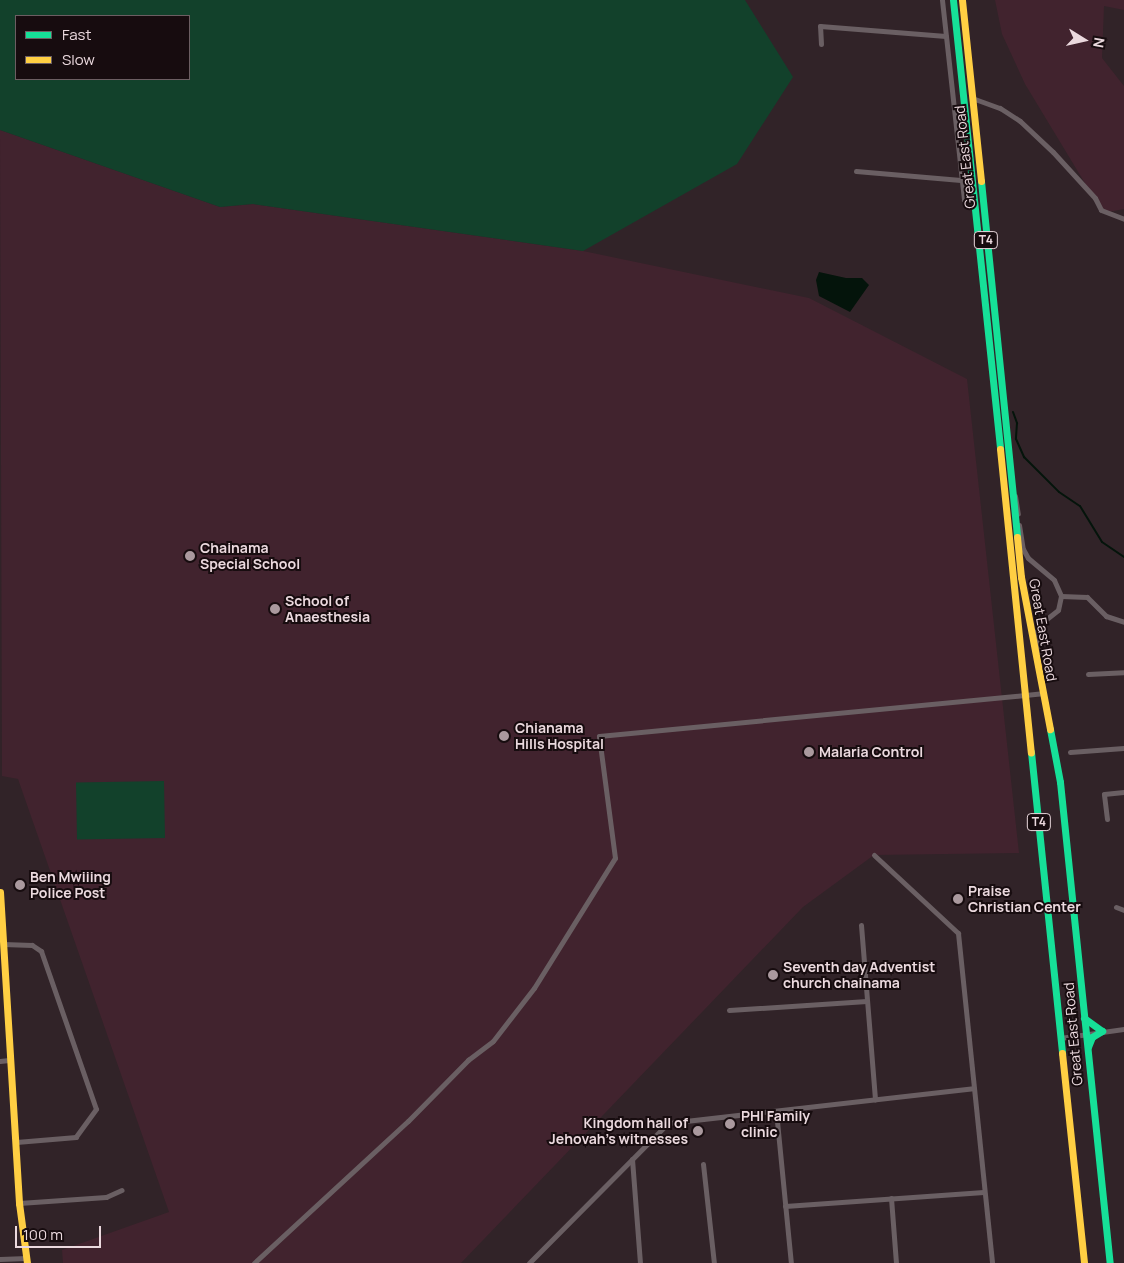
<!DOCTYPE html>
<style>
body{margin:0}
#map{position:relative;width:1124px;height:1263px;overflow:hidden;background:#312328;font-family:Manrope,sans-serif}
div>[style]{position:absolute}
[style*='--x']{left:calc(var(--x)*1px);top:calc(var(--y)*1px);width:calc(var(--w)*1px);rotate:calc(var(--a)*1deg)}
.built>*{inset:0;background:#41232e}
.green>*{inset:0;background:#12412b;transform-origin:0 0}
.water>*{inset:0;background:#04140b}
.stream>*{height:2px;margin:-1px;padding:0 1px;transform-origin:1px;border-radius:1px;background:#04140b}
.street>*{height:5px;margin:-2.5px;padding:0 2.5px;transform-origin:2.5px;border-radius:2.5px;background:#6a5f63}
.fast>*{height:7px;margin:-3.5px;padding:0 3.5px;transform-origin:3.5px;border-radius:3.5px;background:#16e098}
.slow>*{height:7px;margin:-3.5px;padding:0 3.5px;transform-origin:3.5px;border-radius:3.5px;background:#ffcf43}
.dots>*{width:14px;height:14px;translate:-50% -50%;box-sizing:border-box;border:2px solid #170c0f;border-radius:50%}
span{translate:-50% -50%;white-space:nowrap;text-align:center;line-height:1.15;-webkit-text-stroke:4px #170c0f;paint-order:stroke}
.shield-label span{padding:1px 4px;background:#170c0f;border:1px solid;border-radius:4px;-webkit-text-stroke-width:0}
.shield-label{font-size:12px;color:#ebd9de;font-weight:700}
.street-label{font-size:14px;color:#ebd9de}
.poi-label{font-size:14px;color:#ebd9de;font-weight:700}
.left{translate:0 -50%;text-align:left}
.right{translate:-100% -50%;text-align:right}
.legend{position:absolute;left:15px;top:15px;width:175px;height:65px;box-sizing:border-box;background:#170c0f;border:1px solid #6c5e62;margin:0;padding:6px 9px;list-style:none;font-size:15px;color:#ebd9de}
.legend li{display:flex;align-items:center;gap:10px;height:25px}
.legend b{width:25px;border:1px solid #6c5e62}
.north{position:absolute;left:1059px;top:15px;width:50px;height:50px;-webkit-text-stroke:4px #170c0f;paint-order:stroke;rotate:100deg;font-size:14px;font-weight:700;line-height:20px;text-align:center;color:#ebd9de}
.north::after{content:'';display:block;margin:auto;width:18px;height:22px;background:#ebd9de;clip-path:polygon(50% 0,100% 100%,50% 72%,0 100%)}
.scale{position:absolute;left:15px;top:1226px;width:86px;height:22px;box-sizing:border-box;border:2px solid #ebd9de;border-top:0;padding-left:6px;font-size:15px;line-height:18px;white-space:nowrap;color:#ebd9de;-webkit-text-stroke:4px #170c0f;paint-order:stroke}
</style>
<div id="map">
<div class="built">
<i style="clip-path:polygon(995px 0,1124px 0,1124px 10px,1104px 6px,1102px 58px,1124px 86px,1124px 209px,1103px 213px,1025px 84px,1002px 34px)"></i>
<i style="clip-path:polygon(0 130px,220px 207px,253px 204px,583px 251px,809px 298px,967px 379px,1019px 853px,874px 855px,803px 907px,461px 1263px,63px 1263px,62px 1250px,169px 1212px,18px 779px,2px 776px)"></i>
</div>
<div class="green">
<i style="clip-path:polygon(evenodd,0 0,745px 0,793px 77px,737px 164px,583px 251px,253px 204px,220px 207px,0 130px,0 0,189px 16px,189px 79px,16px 79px,16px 16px,189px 16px)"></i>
<i style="left:164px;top:781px;width:57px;height:88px;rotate:89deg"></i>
</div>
<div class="water">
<i style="clip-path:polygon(819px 272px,846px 278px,862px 278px,869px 285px,850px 312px,819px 296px,816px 280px)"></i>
</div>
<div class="stream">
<i style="--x:1013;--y:412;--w:12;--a:70"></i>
<i style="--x:1017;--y:423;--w:16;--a:94"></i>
<i style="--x:1016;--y:439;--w:20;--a:66"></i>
<i style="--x:1024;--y:457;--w:49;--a:45"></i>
<i style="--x:1059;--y:492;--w:25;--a:34"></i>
<i style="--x:1080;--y:506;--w:42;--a:58.6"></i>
<i style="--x:1102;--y:542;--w:27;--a:34"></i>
</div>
<div class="street">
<i style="--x:942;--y:0;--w:201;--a:83.7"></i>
<i style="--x:964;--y:200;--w:9;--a:-32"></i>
<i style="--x:821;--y:44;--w:18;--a:-93"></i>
<i style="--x:820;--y:26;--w:126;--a:4.5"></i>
<i style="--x:972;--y:98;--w:30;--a:20"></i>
<i style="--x:1000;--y:108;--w:24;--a:33"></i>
<i style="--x:1020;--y:121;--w:45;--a:43.2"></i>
<i style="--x:1053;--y:152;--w:62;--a:47.6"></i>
<i style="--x:1095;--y:198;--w:13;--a:63"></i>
<i style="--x:1101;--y:210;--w:25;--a:21"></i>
<i style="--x:856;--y:171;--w:105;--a:4.9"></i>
<i style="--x:1015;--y:496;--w:18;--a:81"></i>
<i style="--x:1019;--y:525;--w:24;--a:81"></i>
<i style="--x:1023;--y:549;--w:10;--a:61"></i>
<i style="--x:1028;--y:558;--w:34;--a:40"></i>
<i style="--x:1054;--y:580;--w:17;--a:66"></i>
<i style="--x:1061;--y:596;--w:14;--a:102"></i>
<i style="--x:1058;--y:610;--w:23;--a:142"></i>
<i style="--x:1040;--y:624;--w:8;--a:113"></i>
<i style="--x:1037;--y:631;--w:20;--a:87"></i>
<i style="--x:1061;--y:596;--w:26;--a:2"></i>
<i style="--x:1087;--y:597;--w:27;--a:45"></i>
<i style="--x:1106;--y:616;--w:19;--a:18"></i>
<i style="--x:1088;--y:674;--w:36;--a:-3"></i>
<i style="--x:1070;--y:752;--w:54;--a:-4.2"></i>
<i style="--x:1107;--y:819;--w:25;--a:-97"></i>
<i style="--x:1104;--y:794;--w:20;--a:-6"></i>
<i style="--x:874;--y:855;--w:115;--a:42.9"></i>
<i style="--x:958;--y:933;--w:332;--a:84.1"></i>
<i style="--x:1116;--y:907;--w:9;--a:21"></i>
<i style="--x:861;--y:925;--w:175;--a:85.4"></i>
<i style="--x:3;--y:944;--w:29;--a:2"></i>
<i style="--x:32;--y:945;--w:11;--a:34"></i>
<i style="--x:41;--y:951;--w:167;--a:70.8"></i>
<i style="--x:96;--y:1109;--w:34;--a:126"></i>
<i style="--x:76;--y:1137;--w:60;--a:175.2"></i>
<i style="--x:729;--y:1010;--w:138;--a:-3.7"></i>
<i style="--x:1060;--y:1038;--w:65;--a:-8"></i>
<i style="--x:0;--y:1061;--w:9;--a:-6"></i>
<i style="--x:776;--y:1111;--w:153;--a:84.4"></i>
<i style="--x:632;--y:1159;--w:104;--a:85.6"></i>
<i style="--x:703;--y:1164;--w:100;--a:83.7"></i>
<i style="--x:891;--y:1198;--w:65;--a:85.6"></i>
<i style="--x:19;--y:1203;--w:87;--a:-3.9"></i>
<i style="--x:106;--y:1197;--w:17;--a:-24"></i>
<i style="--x:785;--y:1206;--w:199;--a:-4"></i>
<i style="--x:0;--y:1259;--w:27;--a:-2"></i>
<i style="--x:254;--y:1263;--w:209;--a:-42.7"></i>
<i style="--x:408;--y:1121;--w:86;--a:-45.5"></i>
<i style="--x:468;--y:1060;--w:31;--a:-37"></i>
<i style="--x:493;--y:1041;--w:67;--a:-52.3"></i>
<i style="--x:534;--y:988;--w:153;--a:-58.1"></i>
<i style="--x:615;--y:858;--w:123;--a:-97.5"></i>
<i style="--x:599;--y:736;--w:445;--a:-5.5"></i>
<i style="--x:529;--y:1263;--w:197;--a:-45.2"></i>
<i style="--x:668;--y:1123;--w:307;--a:-6.5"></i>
</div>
<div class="fast">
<i style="--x:953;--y:0;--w:451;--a:84"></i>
<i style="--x:981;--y:181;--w:358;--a:84.2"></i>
<i style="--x:1050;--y:729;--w:54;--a:79.3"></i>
<i style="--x:1060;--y:782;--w:484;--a:84.1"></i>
<i style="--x:1031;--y:752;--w:303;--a:84.1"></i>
<i style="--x:1084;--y:1018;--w:22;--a:36"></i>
<i style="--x:1088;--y:1047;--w:11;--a:-68"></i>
<i style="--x:1092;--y:1037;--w:12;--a:-31"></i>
</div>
<div class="slow">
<i style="--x:962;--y:0;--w:182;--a:84"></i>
<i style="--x:1000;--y:449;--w:305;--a:84.2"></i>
<i style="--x:1017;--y:537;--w:40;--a:84.3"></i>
<i style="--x:1021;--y:577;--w:155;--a:79.2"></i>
<i style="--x:0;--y:892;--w:312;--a:86.5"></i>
<i style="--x:19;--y:1203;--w:61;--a:82.4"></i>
<i style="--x:1062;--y:1053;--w:211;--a:84"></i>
</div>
<div class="dots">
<i style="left:190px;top:556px;background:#aa999e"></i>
<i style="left:275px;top:609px;background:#aa999e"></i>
<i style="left:504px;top:736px;background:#aa999e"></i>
<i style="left:809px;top:752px;background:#aa999e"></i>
<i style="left:20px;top:885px;background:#aa999e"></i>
<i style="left:958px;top:899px;background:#aa999e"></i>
<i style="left:773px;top:975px;background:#aa999e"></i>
<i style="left:730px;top:1124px;background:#aa999e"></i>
<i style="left:698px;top:1131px;background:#aa999e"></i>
</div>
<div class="shield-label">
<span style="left:986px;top:240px">T4</span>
<span style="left:1039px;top:822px">T4</span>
</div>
<div class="street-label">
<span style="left:965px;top:157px;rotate:-96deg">Great East Road</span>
<span style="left:1043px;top:630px;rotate:80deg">Great East Road</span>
<span style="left:1073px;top:1034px;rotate:-95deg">Great East Road</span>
</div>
<div class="poi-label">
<span class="left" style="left:200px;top:556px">Chainama<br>Special School</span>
<span class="left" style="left:285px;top:609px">School of<br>Anaesthesia</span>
<span class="left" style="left:515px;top:736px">Chianama<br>Hills Hospital</span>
<span class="left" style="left:819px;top:752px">Malaria Control</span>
<span class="left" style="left:30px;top:885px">Ben Mwiiing<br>Police Post</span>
<span class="left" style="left:968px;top:899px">Praise<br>Christian Center</span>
<span class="left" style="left:783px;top:975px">Seventh day Adventist<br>church chainama</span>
<span class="left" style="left:741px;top:1124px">PHI Family<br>clinic</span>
<span class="right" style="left:688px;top:1131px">Kingdom hall of<br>Jehovah's witnesses</span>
</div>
<ul class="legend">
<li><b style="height:6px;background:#16e098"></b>Fast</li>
<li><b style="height:6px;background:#ffcf43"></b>Slow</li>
</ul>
<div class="north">N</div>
<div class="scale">100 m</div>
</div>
